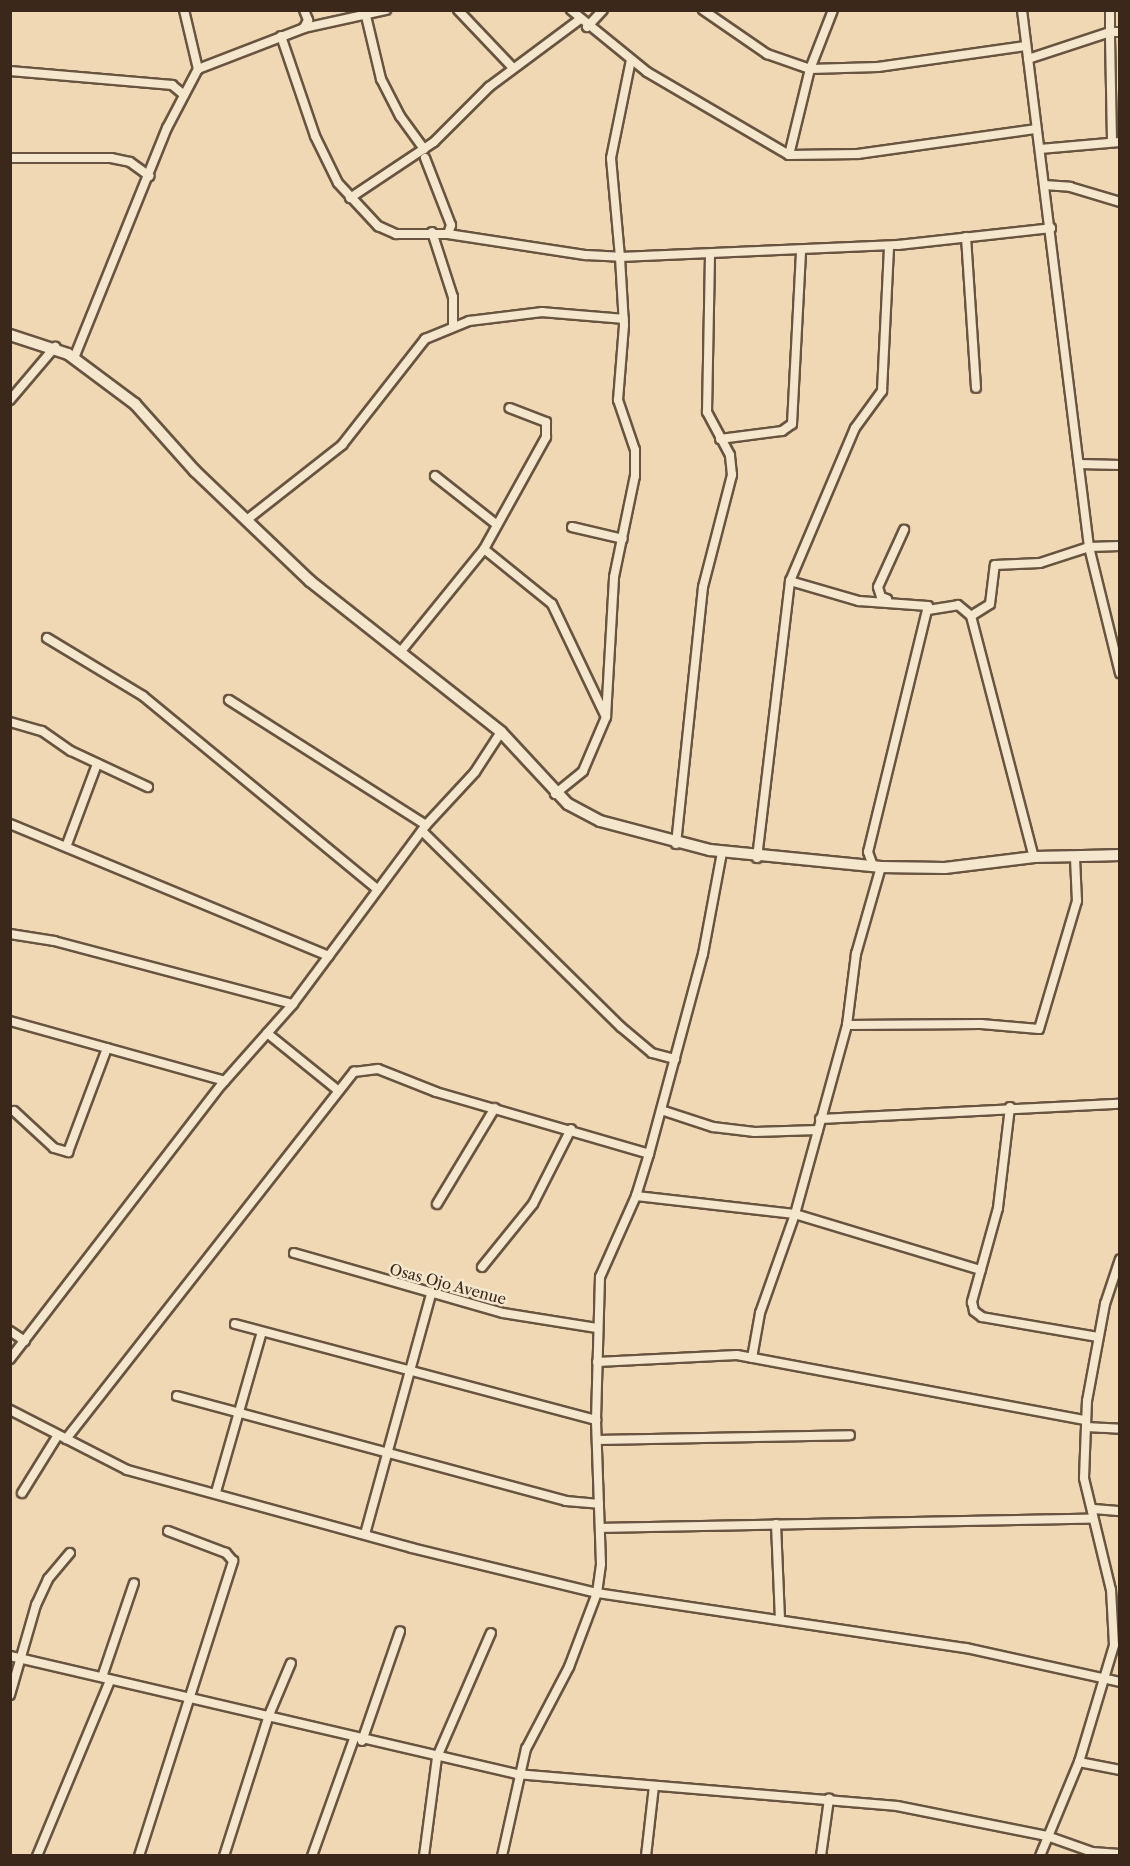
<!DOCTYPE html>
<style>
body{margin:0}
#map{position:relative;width:1130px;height:1866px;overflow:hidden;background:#f0d8b4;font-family:"Libre Caslon Text",serif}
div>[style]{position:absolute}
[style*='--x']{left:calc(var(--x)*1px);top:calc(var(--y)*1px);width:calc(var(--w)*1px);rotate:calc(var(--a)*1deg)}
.roads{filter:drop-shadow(2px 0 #685440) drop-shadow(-2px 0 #685440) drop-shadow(0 2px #685440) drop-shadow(0 -2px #685440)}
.street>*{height:8px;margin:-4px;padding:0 4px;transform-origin:4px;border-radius:4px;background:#f5e6ce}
.secondary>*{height:10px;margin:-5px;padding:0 5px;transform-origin:5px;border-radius:5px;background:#f5e6ce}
span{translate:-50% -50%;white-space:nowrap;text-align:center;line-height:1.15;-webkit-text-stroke:5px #f5e6ce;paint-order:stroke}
.street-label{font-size:15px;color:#3b281a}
.frame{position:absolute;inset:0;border:12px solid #3b281a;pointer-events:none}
</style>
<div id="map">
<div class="roads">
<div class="street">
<i style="--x:184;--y:10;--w:61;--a:76.7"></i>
<i style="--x:304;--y:10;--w:11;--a:68"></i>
<i style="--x:308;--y:20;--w:9;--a:117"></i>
<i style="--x:458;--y:10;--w:79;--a:46.5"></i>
<i style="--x:571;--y:10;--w:98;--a:39.2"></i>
<i style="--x:647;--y:72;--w:164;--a:30.3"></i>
<i style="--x:789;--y:155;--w:69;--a:-0.8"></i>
<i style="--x:858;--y:154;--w:180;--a:-8"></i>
<i style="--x:703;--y:10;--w:78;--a:34.5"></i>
<i style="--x:767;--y:54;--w:46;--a:19.2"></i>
<i style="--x:810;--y:69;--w:68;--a:-1.7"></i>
<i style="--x:878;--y:67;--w:149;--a:-8.1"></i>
<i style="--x:1022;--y:10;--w:541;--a:82.89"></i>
<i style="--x:1089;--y:547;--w:130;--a:76.2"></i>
<i style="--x:366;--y:16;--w:65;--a:76.6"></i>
<i style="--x:381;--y:79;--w:42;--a:62.8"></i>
<i style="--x:400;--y:116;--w:41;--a:54"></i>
<i style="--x:587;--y:27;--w:23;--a:-47"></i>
<i style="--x:281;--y:36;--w:106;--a:71.2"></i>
<i style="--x:315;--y:136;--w:52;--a:63.9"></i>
<i style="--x:338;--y:183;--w:59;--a:47.1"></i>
<i style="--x:378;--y:226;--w:20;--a:24"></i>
<i style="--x:396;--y:234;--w:52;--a:0"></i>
<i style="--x:448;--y:234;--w:140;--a:8.7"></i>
<i style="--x:586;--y:255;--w:34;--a:3"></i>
<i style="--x:620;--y:257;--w:99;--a:-95.2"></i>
<i style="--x:611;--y:158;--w:100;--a:-78.5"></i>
<i style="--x:1028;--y:59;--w:86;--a:-18.2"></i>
<i style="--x:1110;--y:32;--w:22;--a:-90"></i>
<i style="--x:10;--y:71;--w:163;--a:4.9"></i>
<i style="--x:172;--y:85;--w:14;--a:39"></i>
<i style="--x:1112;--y:141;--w:109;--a:-91.1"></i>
<i style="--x:1110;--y:32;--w:10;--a:0"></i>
<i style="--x:1040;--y:149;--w:80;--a:-5"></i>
<i style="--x:789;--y:155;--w:89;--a:-76.3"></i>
<i style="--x:810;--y:69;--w:63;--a:-68.7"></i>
<i style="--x:10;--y:158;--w:101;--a:0"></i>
<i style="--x:111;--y:158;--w:19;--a:12"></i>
<i style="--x:130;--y:162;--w:24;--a:36"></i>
<i style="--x:425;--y:158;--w:72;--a:68.8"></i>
<i style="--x:451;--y:225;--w:9;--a:108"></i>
<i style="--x:1044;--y:185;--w:26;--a:4"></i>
<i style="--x:1070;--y:187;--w:52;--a:16.7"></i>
<i style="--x:350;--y:198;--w:101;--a:-33.7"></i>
<i style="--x:434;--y:142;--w:78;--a:-45"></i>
<i style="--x:489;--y:87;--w:112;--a:-36.7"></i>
<i style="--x:432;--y:232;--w:68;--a:72.1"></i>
<i style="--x:453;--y:297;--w:28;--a:90"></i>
<i style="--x:966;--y:237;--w:151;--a:86.2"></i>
<i style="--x:74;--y:358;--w:248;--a:-68"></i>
<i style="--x:167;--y:128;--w:67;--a:-62.3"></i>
<i style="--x:198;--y:69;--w:114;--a:-21.1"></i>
<i style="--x:304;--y:28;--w:84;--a:-12.4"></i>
<i style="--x:10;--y:400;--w:70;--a:-49.7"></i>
<i style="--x:720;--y:439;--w:63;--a:-7.4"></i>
<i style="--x:782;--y:431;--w:12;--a:-35"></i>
<i style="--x:792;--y:424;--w:174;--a:-87"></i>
<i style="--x:1079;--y:464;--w:41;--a:1.4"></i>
<i style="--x:435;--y:476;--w:79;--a:38.3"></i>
<i style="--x:248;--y:519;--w:120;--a:-38.2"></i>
<i style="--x:342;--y:445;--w:135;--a:-51.9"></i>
<i style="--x:425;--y:339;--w:48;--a:-22.2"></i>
<i style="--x:469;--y:321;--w:74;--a:-7"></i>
<i style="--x:542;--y:312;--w:82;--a:4.9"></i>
<i style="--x:572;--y:527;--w:52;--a:13.2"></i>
<i style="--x:484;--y:549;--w:87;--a:39"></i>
<i style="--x:552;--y:604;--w:125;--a:64.5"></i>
<i style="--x:790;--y:581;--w:72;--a:16.2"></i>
<i style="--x:859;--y:601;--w:69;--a:4.1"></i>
<i style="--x:928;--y:606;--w:253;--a:103.7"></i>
<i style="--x:868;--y:852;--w:15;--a:70"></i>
<i style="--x:887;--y:599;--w:6;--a:-162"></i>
<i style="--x:881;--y:597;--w:10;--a:-107"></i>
<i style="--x:878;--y:587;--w:63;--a:-65.5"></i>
<i style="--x:928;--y:610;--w:30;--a:-9"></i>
<i style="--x:958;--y:605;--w:17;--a:40"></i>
<i style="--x:971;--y:616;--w:249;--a:75.4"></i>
<i style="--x:971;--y:616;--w:22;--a:-32"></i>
<i style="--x:990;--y:604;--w:39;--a:-83"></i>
<i style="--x:995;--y:565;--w:45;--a:-2.5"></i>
<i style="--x:1040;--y:563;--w:52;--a:-18.1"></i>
<i style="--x:1089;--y:547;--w:31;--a:-2"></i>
<i style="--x:47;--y:638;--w:112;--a:31.1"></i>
<i style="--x:143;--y:696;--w:302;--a:39.5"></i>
<i style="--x:402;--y:650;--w:130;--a:-50.9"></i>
<i style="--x:484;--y:549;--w:128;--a:-61"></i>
<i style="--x:546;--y:437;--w:15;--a:-90"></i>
<i style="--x:546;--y:422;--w:39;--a:-159"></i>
<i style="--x:229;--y:700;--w:233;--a:32.4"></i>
<i style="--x:10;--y:722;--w:33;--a:16"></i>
<i style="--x:42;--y:731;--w:35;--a:35"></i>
<i style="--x:71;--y:751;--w:85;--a:25.1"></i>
<i style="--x:555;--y:794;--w:36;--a:-39"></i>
<i style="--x:583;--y:771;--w:59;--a:-66.9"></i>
<i style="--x:606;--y:717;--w:140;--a:-86.7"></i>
<i style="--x:614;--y:577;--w:103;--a:-78.3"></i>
<i style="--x:635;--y:476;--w:26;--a:-90"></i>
<i style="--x:635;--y:450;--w:53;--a:-108.8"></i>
<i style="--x:618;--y:400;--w:75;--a:-85.4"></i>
<i style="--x:624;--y:325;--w:68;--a:-93.4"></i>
<i style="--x:620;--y:257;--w:278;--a:-2.5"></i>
<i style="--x:898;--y:245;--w:154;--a:-6.3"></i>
<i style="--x:10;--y:824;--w:345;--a:22.5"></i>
<i style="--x:422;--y:831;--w:279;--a:44.6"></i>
<i style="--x:621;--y:1027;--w:40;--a:40"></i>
<i style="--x:652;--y:1053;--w:24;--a:15"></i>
<i style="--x:676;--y:844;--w:258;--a:-84"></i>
<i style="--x:703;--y:587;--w:116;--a:-75.5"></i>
<i style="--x:732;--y:475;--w:20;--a:-96"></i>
<i style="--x:730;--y:455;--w:49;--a:-118.1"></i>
<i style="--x:707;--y:412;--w:157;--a:-88.9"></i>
<i style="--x:66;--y:847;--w:89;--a:-69.5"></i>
<i style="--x:757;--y:858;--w:279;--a:-83.2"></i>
<i style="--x:790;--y:581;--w:166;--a:-67"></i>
<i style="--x:855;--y:428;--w:46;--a:-53.9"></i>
<i style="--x:882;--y:391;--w:145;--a:-87.2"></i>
<i style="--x:10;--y:934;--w:45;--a:9"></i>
<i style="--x:54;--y:941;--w:247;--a:14.8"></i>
<i style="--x:10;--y:1021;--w:223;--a:15.6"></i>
<i style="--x:847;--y:1025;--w:134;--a:-0.4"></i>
<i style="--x:981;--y:1024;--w:58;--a:4.9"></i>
<i style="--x:1039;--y:1029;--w:134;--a:-73.5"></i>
<i style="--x:1077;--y:901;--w:43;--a:-92.7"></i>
<i style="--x:267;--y:1033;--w:92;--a:38.9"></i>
<i style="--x:1010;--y:1107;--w:102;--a:96.8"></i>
<i style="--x:998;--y:1208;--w:98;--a:105.5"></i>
<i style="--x:972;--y:1302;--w:9;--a:77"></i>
<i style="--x:974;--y:1311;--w:10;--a:37"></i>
<i style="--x:982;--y:1317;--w:118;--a:9.8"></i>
<i style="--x:661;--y:1110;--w:55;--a:18.1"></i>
<i style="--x:713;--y:1127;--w:42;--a:6.8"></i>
<i style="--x:755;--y:1132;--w:63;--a:-1.8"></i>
<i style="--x:14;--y:1111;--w:54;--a:42.8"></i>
<i style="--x:54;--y:1148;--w:15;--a:16"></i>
<i style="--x:68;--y:1152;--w:111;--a:-69.4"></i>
<i style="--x:820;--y:1119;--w:300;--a:-2.9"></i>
<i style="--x:636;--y:1196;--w:160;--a:6.5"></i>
<i style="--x:795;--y:1214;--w:194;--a:16.8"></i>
<i style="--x:437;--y:1204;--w:112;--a:-58.9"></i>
<i style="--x:294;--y:1253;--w:217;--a:16"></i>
<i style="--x:503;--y:1313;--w:95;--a:9.1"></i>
<i style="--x:482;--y:1267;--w:81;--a:-51"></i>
<i style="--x:533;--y:1204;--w:84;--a:-63.1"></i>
<i style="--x:235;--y:1324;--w:374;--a:14.9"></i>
<i style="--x:10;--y:1331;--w:18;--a:34"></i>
<i style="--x:752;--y:1358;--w:46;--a:-79.9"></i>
<i style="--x:760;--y:1313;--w:105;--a:-70.5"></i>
<i style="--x:795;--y:1214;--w:196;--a:-74.6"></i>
<i style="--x:847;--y:1025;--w:72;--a:-82.8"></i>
<i style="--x:856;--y:954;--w:91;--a:-74"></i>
<i style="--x:10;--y:1359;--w:347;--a:-52.4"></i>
<i style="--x:222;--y:1084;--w:107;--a:-48.4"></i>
<i style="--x:293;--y:1004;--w:223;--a:-53.4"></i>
<i style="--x:426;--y:825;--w:72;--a:-47.2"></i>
<i style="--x:475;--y:772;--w:48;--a:-57"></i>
<i style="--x:597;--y:1362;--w:140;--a:-2.9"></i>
<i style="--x:737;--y:1355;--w:354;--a:10.6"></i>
<i style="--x:177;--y:1396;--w:403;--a:15.1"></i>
<i style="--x:566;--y:1501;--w:33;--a:5"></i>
<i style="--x:10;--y:1410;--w:131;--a:27.1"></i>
<i style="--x:127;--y:1470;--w:295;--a:15.3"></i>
<i style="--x:412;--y:1548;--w:190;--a:13.7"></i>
<i style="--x:597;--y:1593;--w:373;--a:8.5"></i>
<i style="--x:966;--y:1648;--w:158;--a:12.4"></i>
<i style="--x:1087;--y:1427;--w:33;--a:3"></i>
<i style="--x:66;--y:1439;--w:467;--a:-51.9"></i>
<i style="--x:354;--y:1072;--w:24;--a:-7"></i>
<i style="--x:378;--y:1069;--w:62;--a:21.6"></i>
<i style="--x:436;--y:1092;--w:222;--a:16.2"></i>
<i style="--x:597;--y:1440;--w:253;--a:-1.1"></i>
<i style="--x:216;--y:1492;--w:166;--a:-74"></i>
<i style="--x:22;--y:1493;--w:68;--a:-58.2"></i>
<i style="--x:1095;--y:1509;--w:25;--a:5"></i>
<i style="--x:776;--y:1524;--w:96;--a:87.6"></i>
<i style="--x:601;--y:1528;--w:491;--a:-1.1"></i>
<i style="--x:365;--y:1534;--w:249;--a:-74.6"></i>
<i style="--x:10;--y:1656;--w:521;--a:13.1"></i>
<i style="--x:517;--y:1774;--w:381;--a:4.8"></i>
<i style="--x:897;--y:1806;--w:153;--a:11.3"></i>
<i style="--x:1047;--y:1836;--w:48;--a:19.6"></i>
<i style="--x:1092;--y:1852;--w:28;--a:4"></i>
<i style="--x:102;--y:1677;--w:99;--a:-71.2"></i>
<i style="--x:10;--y:1695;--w:94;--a:-73.9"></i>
<i style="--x:36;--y:1605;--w:29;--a:-65"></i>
<i style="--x:48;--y:1579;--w:34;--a:-50"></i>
<i style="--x:362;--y:1741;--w:116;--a:-70.9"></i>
<i style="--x:1079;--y:1762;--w:42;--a:11"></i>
<i style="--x:37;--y:1856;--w:190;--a:-67.4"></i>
<i style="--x:139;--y:1856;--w:310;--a:-72.3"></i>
<i style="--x:233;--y:1561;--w:11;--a:-131"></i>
<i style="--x:226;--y:1553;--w:62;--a:-159.2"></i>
<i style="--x:224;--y:1856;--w:148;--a:-72.3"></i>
<i style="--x:269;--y:1715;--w:56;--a:-67.1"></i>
<i style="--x:312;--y:1856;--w:124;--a:-70.3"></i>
<i style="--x:424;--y:1856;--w:100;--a:-82.5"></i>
<i style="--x:437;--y:1757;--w:135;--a:-66.5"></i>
<i style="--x:502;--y:1856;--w:110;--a:-77.4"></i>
<i style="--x:526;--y:1749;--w:93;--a:-62.3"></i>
<i style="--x:569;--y:1667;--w:79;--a:-69.3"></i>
<i style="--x:597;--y:1593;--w:29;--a:-82"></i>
<i style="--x:601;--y:1564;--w:144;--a:-92"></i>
<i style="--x:596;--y:1420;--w:143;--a:-88.4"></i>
<i style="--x:600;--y:1277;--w:89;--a:-66"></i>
<i style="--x:636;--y:1196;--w:44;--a:-72.8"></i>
<i style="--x:649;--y:1154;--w:207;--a:-74.9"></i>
<i style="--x:703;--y:954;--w:104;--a:-79.4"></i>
<i style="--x:646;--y:1856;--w:70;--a:-83.5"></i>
<i style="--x:821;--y:1856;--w:58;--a:-82"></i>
<i style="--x:1040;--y:1856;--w:102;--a:-67.5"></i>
<i style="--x:1079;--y:1762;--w:122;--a:-73.3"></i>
<i style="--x:1114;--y:1645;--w:55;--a:-93.1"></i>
<i style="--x:1111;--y:1590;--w:115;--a:-103.6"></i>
<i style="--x:1084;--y:1478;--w:77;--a:-87.8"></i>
<i style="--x:1087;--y:1401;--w:99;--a:-79.5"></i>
<i style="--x:1105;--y:1304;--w:47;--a:-71.6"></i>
</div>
<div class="secondary">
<i style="--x:10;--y:335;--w:61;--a:18.1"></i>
<i style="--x:68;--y:354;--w:84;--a:36.7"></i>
<i style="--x:135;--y:404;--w:90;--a:48.2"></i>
<i style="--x:195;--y:471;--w:159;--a:43.7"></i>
<i style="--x:310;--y:581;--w:243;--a:38.3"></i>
<i style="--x:501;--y:732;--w:98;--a:47.1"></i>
<i style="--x:568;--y:804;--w:36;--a:28"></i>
<i style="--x:600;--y:821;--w:114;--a:14.8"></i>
<i style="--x:710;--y:850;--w:172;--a:5.7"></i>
<i style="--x:881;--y:867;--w:64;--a:0.9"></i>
<i style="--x:945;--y:868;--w:90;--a:-7"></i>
<i style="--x:1034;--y:857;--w:86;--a:-1.3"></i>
</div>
</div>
<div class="street-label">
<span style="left:448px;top:1284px;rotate:15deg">Osas Ojo Avenue</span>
</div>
<div class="frame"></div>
</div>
